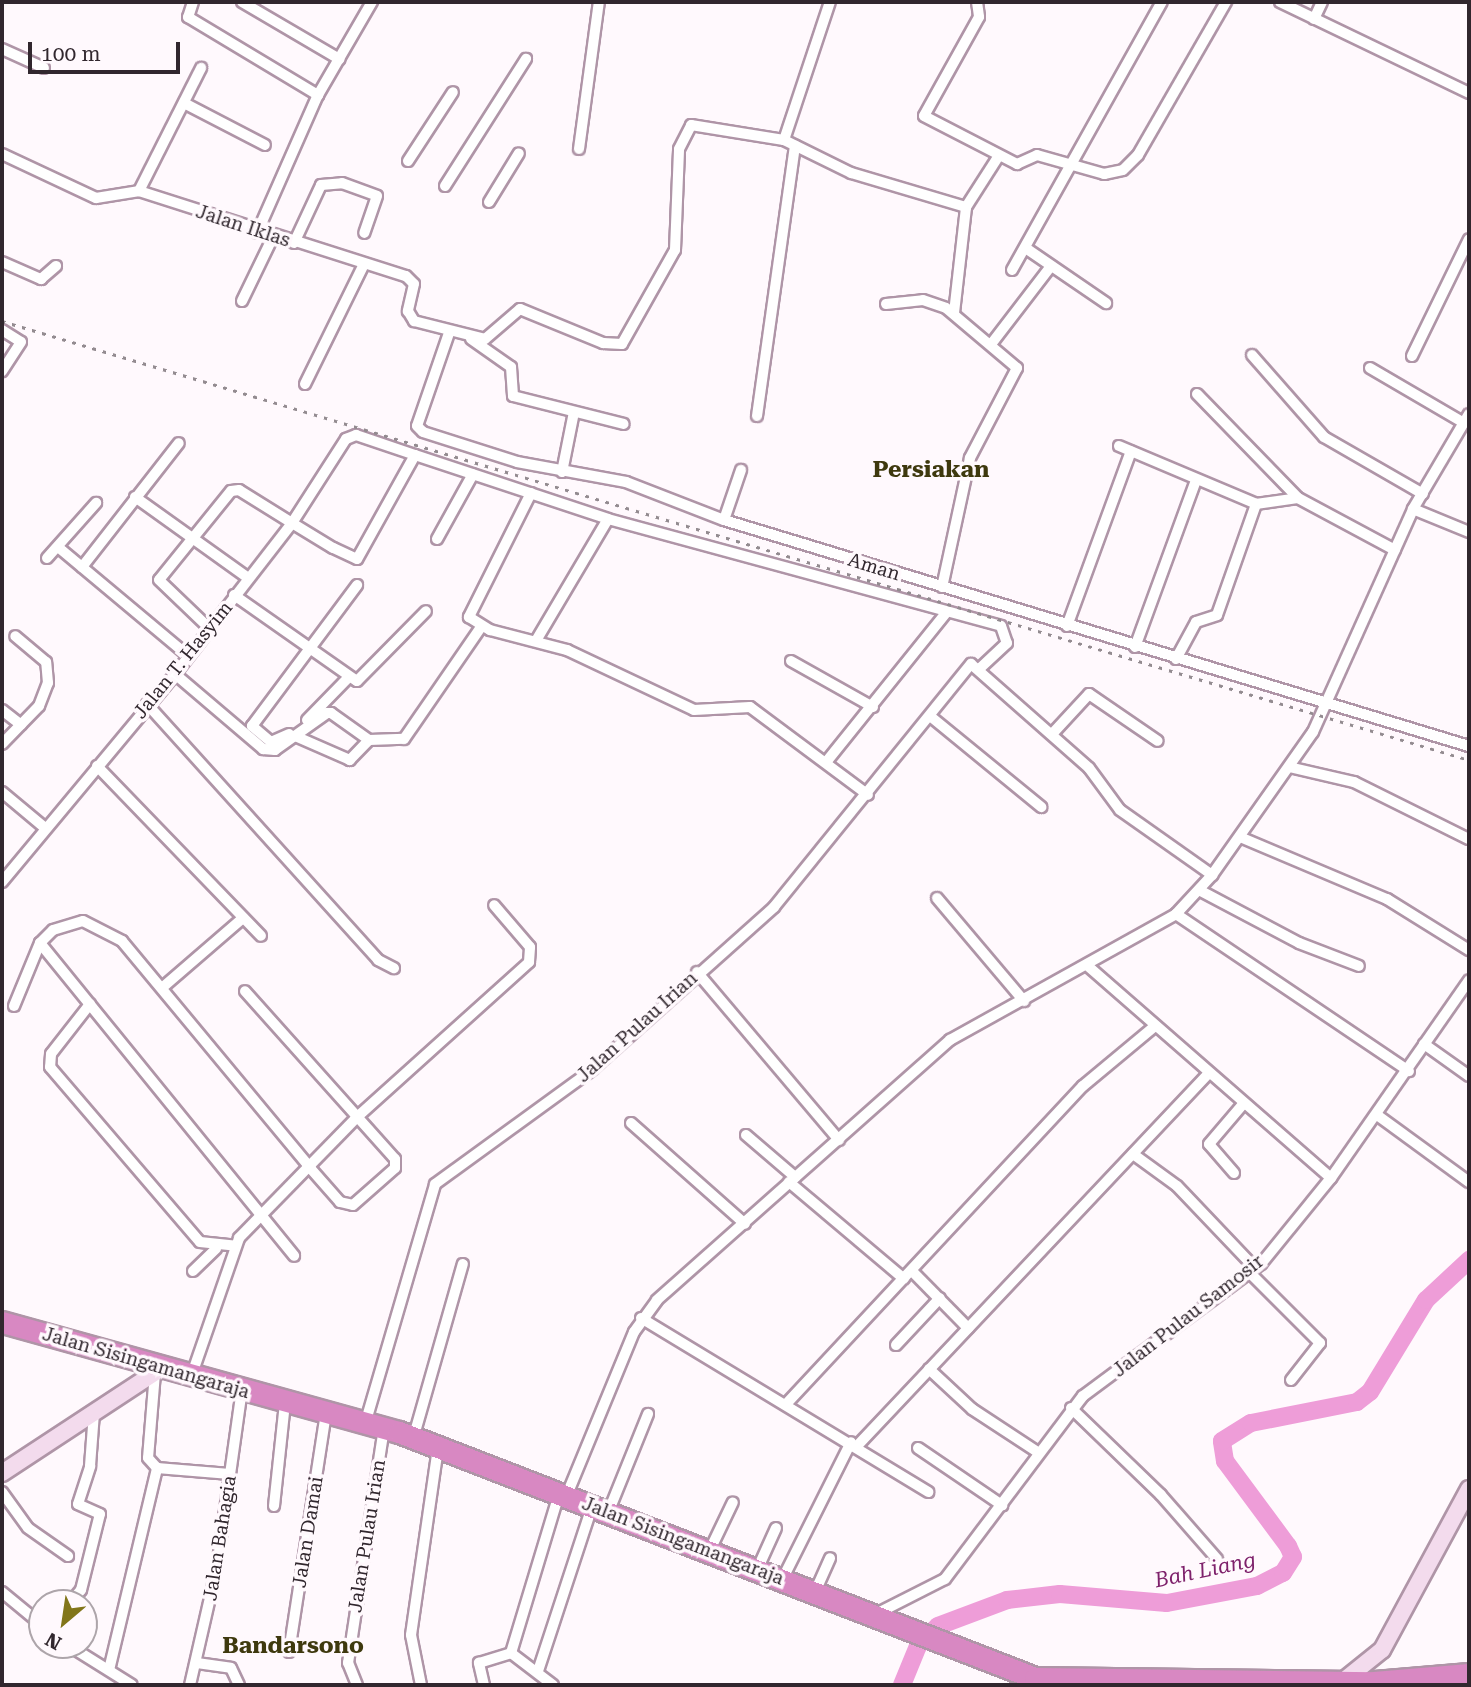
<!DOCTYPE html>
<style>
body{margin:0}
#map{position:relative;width:1471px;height:1687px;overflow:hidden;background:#fff9fd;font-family:"Roboto Serif",serif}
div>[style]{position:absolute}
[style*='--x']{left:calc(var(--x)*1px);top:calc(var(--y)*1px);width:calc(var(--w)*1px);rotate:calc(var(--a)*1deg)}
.river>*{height:18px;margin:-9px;padding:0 9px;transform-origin:9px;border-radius:9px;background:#ee9dd8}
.roads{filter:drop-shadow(2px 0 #af95a7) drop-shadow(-2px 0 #af95a7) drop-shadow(0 2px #af95a7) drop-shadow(0 -2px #af95a7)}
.street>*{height:10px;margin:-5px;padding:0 5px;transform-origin:5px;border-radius:5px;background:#fff}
.secondary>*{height:16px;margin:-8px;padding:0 8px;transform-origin:8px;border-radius:8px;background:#f3dbed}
.highway>*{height:21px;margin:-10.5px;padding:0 10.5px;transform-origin:10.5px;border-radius:10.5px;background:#d888c2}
.rail>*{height:2.5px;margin-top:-1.25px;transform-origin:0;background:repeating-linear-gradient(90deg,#938b90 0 3.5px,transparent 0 10.5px)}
span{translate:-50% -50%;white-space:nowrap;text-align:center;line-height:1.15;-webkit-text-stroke:7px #fff9fd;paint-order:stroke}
.street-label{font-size:19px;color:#31272e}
.water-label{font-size:21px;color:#7e216b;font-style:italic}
.quarter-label{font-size:23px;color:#3e390e;font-weight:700}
.frame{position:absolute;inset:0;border:4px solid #31272e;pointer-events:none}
.north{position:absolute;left:28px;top:1589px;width:70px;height:70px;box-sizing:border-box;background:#fff9fd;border:2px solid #ada5aa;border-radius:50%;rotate:209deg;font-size:19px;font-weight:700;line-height:28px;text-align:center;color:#31272e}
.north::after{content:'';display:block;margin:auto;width:24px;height:32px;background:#82761a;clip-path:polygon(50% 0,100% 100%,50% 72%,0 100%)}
.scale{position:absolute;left:28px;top:42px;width:152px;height:32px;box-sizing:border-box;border:4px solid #31272e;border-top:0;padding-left:9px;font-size:21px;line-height:24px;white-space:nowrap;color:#31272e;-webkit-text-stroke:5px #fff9fd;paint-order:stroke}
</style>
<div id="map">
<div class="river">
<i style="--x:902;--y:1685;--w:42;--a:-67.7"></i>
<i style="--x:918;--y:1646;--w:28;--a:-45"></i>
<i style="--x:938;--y:1626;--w:74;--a:-20.6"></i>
<i style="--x:1007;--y:1600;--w:53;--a:-6.5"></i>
<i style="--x:1060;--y:1594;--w:107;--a:4.8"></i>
<i style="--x:1167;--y:1603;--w:92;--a:-10.7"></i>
<i style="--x:1257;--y:1586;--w:29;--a:-27"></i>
<i style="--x:1283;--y:1573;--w:19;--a:-58"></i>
<i style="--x:1293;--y:1557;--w:12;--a:-114"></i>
<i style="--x:1288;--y:1546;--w:106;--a:-126.5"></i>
<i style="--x:1225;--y:1461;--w:20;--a:-99"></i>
<i style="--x:1222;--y:1441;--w:34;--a:-32"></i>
<i style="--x:1251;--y:1423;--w:108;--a:-11.2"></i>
<i style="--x:1357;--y:1402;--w:16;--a:-38"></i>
<i style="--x:1370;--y:1392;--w:108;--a:-58.7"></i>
<i style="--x:1426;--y:1300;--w:59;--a:-42.9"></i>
</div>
<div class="roads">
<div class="street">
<i style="--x:193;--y:2;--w:16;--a:108"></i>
<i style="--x:188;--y:17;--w:152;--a:31"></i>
<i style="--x:242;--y:2;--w:113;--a:30.4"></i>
<i style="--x:977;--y:2;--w:15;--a:82"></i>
<i style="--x:979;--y:17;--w:113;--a:119.1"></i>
<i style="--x:924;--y:116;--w:105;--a:27.3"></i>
<i style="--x:1017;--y:164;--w:22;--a:-24"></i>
<i style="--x:1037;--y:155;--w:70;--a:15.8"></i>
<i style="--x:1104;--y:174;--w:19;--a:-12"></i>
<i style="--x:1123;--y:170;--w:21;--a:-45"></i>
<i style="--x:1138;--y:155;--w:177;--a:-60.1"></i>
<i style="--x:1280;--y:2;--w:210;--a:25.7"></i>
<i style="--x:1314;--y:19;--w:19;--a:-65"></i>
<i style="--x:2;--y:49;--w:46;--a:24.3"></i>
<i style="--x:184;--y:103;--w:91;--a:27.4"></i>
<i style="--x:784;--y:140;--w:145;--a:-71.6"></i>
<i style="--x:579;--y:149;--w:148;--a:-82.3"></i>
<i style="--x:2;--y:154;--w:104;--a:25.1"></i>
<i style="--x:96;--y:198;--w:44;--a:-9.2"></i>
<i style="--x:139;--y:191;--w:280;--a:17.7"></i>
<i style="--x:406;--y:276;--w:11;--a:45"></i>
<i style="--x:414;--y:284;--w:28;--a:103"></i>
<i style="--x:408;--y:311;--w:12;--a:59"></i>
<i style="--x:414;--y:321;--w:73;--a:14.2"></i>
<i style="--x:485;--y:339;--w:46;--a:-40.6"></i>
<i style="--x:520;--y:309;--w:90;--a:22.3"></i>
<i style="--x:603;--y:343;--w:19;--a:3"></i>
<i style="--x:622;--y:344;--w:108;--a:-60.6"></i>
<i style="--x:675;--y:250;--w:101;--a:-87.7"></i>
<i style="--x:679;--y:149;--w:27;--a:-63"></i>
<i style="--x:691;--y:125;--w:94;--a:9.2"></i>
<i style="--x:784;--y:140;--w:75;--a:26.2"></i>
<i style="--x:851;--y:173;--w:120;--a:16.5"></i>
<i style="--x:408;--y:161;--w:82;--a:-56.9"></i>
<i style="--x:445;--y:186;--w:151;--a:-57.5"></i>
<i style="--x:139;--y:191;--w:138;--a:-63.2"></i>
<i style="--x:489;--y:202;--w:57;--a:-58.5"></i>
<i style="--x:257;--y:233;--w:151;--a:-66.2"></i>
<i style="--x:318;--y:95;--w:108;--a:-59.9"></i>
<i style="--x:294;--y:243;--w:64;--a:-65"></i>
<i style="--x:321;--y:185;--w:21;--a:-5"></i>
<i style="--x:342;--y:183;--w:37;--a:20"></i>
<i style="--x:377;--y:196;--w:39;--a:109"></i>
<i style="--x:1027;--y:249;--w:96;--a:34.4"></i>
<i style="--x:2;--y:262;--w:43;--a:23.6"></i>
<i style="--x:41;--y:279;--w:20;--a:-41"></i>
<i style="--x:1012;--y:270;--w:307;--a:-60.8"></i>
<i style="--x:242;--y:301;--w:71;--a:-64.2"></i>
<i style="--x:886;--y:304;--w:37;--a:-6"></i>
<i style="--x:923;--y:300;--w:24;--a:19"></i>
<i style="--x:946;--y:308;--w:93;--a:40.2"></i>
<i style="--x:1017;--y:368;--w:102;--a:117.6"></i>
<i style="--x:970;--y:458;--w:132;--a:102.2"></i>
<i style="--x:954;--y:313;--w:107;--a:-83.5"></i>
<i style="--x:966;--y:207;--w:59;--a:-57.4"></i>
<i style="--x:2;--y:330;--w:22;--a:32"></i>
<i style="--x:21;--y:342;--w:35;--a:123"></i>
<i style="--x:449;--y:333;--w:98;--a:109"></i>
<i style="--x:417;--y:426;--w:8;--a:45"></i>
<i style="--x:423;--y:432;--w:99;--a:17.7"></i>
<i style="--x:517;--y:462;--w:111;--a:10.4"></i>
<i style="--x:626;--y:482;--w:105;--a:21.2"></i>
<i style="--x:724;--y:520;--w:779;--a:16.88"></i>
<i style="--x:471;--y:339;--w:49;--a:35"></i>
<i style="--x:511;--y:367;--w:29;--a:86"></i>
<i style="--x:513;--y:396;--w:114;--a:14.2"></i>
<i style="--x:992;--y:343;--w:97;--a:-52.5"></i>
<i style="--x:1252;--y:355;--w:109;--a:48.7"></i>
<i style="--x:1324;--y:437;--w:114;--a:29.9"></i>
<i style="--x:1412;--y:356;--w:130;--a:-64"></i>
<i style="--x:1370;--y:368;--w:109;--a:30.3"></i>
<i style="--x:305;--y:384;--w:134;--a:-63.8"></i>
<i style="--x:1197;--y:394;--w:145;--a:45.8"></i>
<i style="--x:1298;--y:498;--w:110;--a:28.2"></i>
<i style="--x:757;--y:416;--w:273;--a:-82"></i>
<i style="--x:1119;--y:446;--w:149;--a:22.9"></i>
<i style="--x:1256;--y:504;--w:42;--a:-8.1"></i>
<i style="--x:415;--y:455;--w:203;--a:18.3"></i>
<i style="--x:562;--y:472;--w:61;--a:-78.7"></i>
<i style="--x:531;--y:493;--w:139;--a:116.6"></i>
<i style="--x:469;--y:617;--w:25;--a:32"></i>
<i style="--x:490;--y:630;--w:80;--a:14.6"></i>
<i style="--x:567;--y:650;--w:140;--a:25.3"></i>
<i style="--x:694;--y:710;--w:56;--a:-3.1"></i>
<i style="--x:750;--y:707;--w:147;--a:36.7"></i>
<i style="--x:135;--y:497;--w:139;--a:35.6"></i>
<i style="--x:1413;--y:509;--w:61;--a:22.3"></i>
<i style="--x:724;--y:520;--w:53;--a:-71.2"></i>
<i style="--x:437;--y:539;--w:74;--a:-61"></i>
<i style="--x:58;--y:547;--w:168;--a:39.9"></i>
<i style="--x:47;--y:558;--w:74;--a:-48.3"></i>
<i style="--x:82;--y:567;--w:157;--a:-52"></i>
<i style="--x:234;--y:595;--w:150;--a:35"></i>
<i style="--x:357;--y:681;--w:98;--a:-45.4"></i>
<i style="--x:1067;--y:626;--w:186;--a:-69.9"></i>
<i style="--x:537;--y:639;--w:139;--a:-59.4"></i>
<i style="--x:608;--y:519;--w:407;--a:15.2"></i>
<i style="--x:1001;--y:626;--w:18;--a:71"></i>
<i style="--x:1007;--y:643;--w:35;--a:137"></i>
<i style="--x:1135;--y:647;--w:178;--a:-69.9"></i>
<i style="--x:1176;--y:659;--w:42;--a:-61.6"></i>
<i style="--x:1196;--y:622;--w:22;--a:-18"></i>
<i style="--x:1217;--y:615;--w:118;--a:-70.6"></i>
<i style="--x:791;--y:661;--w:94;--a:29.3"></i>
<i style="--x:175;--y:674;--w:116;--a:40.4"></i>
<i style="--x:263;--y:749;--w:12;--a:5"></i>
<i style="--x:275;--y:750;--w:64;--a:-35.4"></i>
<i style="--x:327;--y:713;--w:4;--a:0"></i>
<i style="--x:331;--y:713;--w:47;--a:35.4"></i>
<i style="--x:369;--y:740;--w:28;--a:134"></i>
<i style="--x:350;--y:760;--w:60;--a:-156.4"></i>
<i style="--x:147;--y:704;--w:345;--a:47.9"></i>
<i style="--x:378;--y:960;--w:18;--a:27"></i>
<i style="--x:2;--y:710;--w:24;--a:38"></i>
<i style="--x:930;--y:716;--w:144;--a:39.3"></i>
<i style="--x:307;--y:720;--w:60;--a:-45.7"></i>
<i style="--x:1053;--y:733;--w:53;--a:-47.3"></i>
<i style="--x:1089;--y:694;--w:83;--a:34.3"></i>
<i style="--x:289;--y:734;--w:20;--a:156"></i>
<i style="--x:271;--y:742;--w:25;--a:-140"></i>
<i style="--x:252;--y:726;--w:176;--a:-53.3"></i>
<i style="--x:369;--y:740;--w:35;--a:-2"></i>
<i style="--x:404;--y:739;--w:136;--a:-55.5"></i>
<i style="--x:2;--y:744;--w:53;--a:-45.8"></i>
<i style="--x:39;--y:706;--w:25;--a:-69"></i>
<i style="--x:48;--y:683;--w:21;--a:-95"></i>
<i style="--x:46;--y:662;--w:40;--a:-140"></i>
<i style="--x:827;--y:761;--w:191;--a:-51.2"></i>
<i style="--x:97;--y:766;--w:236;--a:46"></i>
<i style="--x:1289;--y:767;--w:67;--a:13"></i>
<i style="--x:1354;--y:782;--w:128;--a:26.4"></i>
<i style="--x:2;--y:792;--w:56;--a:39.9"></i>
<i style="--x:1240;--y:837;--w:160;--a:22.9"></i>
<i style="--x:1387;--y:899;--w:97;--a:31.9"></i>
<i style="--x:2;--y:882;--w:271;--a:-50.2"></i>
<i style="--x:175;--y:674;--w:191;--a:-52.2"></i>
<i style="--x:292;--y:523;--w:100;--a:-57.3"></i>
<i style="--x:346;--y:439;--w:11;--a:-22"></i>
<i style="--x:356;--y:435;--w:62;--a:18.7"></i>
<i style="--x:415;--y:455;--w:119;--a:119.1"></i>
<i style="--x:357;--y:559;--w:26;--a:-155"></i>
<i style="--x:333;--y:548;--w:48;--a:-148.6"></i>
<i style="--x:292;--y:523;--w:62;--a:-148.1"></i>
<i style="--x:239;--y:490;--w:8;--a:173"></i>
<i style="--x:231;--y:491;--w:114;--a:129"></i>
<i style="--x:159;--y:580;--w:69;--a:43.8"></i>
<i style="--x:1199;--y:890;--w:113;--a:27.9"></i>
<i style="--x:1299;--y:943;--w:64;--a:21"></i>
<i style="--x:937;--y:898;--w:135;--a:49.8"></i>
<i style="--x:1176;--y:914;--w:281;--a:34"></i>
<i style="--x:40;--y:943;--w:403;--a:50.9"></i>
<i style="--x:1089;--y:967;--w:321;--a:41.1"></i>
<i style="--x:697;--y:972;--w:220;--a:49.8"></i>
<i style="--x:163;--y:987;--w:106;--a:-40.8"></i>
<i style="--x:90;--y:1004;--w:63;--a:128"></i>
<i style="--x:51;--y:1054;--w:13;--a:94"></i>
<i style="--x:50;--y:1067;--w:230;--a:49.4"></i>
<i style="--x:200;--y:1242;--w:36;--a:6"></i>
<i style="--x:14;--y:1006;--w:68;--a:-67.6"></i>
<i style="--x:40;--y:943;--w:18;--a:-45"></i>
<i style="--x:53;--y:930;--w:31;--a:-17"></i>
<i style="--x:83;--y:921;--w:44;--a:27.1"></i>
<i style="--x:122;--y:941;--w:296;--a:50.3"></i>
<i style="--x:311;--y:1169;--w:44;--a:48.7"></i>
<i style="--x:340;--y:1202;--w:13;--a:13"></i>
<i style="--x:353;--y:1205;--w:56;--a:-41.4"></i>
<i style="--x:395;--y:1168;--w:9;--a:-90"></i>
<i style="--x:395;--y:1159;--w:225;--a:-131.8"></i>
<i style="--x:1424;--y:1044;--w:55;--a:35.4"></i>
<i style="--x:1377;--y:1115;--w:114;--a:36.1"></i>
<i style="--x:631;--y:1123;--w:152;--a:41.5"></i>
<i style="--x:746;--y:1135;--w:65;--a:40.6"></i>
<i style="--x:1133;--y:1154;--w:54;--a:36"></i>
<i style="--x:1177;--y:1186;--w:113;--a:46.4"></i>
<i style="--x:1234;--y:1173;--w:38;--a:-131"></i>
<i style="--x:1209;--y:1144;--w:52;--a:-49.6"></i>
<i style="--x:789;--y:1182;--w:150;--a:40.1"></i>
<i style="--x:193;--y:1271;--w:32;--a:-44"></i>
<i style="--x:912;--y:1271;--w:80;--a:45.5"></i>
<i style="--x:1250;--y:1273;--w:99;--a:45"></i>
<i style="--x:1320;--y:1343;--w:47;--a:128.1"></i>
<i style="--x:641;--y:1318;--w:336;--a:31.2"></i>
<i style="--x:896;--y:1345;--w:64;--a:-46.9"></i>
<i style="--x:929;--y:1369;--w:59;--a:42.9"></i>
<i style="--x:972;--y:1409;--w:80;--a:33.3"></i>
<i style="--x:155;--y:1373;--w:85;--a:94.7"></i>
<i style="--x:148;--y:1458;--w:13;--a:48"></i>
<i style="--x:191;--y:1377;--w:147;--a:-70.9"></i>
<i style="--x:239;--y:1238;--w:168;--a:-45.7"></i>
<i style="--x:356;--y:1118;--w:233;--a:-42"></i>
<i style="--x:529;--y:962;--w:15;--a:-86"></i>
<i style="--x:530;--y:947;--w:55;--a:-130.6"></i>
<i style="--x:788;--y:1402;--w:432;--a:-47"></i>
<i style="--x:1083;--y:1086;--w:94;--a:-39.8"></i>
<i style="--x:1071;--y:1408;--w:125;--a:44"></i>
<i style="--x:1161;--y:1495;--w:85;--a:48.8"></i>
<i style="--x:365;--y:1424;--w:250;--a:-73.7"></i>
<i style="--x:435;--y:1184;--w:195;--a:-36"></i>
<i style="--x:593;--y:1069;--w:243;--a:-41.8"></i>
<i style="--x:774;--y:907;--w:313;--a:-51"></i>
<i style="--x:971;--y:664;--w:157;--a:41.4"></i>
<i style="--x:1089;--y:768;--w:52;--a:53.6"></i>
<i style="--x:1120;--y:810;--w:113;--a:35.2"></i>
<i style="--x:413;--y:1439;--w:182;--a:-74.1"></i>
<i style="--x:857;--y:1446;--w:513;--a:-46.66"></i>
<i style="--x:918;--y:1448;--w:102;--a:34.2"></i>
<i style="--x:2;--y:1492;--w:44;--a:54.2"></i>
<i style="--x:28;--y:1528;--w:49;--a:35"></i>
<i style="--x:566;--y:1497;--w:178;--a:-67.6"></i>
<i style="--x:634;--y:1332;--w:39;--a:-54"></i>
<i style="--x:657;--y:1300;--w:392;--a:-41.6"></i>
<i style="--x:950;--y:1040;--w:259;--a:-29.1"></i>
<i style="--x:1176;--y:914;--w:53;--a:-47.3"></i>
<i style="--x:1212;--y:875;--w:175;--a:-54.8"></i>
<i style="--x:1313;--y:732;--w:244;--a:-65.8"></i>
<i style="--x:1413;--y:509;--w:110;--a:-59.5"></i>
<i style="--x:274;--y:1506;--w:104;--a:-83.9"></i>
<i style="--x:608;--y:1513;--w:107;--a:-68"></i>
<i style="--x:709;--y:1552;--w:55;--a:-64.4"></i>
<i style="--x:757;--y:1570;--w:46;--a:-65.7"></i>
<i style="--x:782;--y:1580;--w:154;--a:-63.4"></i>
<i style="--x:2;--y:1592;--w:52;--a:39.5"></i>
<i style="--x:815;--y:1592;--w:37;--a:-66"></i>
<i style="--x:70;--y:1603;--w:17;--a:-50"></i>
<i style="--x:81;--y:1590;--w:78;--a:-76"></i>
<i style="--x:100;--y:1514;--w:24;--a:-156"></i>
<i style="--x:78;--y:1504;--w:40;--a:-72"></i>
<i style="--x:90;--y:1466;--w:53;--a:-85.7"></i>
<i style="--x:876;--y:1614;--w:77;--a:-26.9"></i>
<i style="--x:945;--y:1579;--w:229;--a:-53"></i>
<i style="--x:1083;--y:1396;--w:222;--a:-36.6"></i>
<i style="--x:1261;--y:1264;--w:111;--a:-50.9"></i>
<i style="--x:1331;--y:1178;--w:241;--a:-55.1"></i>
<i style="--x:68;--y:1645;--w:75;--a:32"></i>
<i style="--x:289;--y:1652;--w:243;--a:-81.2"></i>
<i style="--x:197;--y:1663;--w:34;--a:8"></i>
<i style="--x:231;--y:1668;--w:19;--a:65"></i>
<i style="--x:109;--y:1670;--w:208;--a:-76.6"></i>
<i style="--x:157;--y:1468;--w:73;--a:4.7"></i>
<i style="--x:538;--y:1671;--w:173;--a:-71.8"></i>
<i style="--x:190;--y:1685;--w:121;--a:-77.1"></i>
<i style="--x:217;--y:1567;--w:180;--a:-82"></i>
<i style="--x:357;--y:1685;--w:24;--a:-112"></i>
<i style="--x:348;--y:1663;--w:238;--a:-81.3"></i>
<i style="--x:421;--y:1685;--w:51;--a:-101.3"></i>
<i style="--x:411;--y:1635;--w:190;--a:-81.8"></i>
<i style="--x:484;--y:1685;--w:23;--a:-103"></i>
<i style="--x:479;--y:1663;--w:34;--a:-17"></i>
<i style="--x:553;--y:1685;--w:53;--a:-142.7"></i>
<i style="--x:511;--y:1653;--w:166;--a:-73.2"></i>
</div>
<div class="secondary">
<i style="--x:2;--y:1473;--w:191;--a:-33.3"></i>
<i style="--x:1342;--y:1682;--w:51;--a:-38.7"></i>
<i style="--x:1382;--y:1650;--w:183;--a:-61.6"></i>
</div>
<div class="highway">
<i style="--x:2;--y:1322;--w:412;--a:15.5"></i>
<i style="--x:399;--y:1432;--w:682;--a:21.15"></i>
<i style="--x:1035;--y:1678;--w:339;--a:0.7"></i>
<i style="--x:1374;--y:1682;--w:95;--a:-4.8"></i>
</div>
</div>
<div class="rail">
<i style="--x:2;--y:321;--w:1531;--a:16.66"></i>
</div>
<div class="street-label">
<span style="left:243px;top:226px;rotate:18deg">Jalan Iklas</span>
<span style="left:874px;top:567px;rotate:17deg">Aman</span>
<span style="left:183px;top:660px;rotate:-51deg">Jalan T. Hasyim</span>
<span style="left:637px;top:1027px;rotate:-42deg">Jalan Pulau Irian</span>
<span style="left:1188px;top:1316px;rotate:-38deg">Jalan Pulau Samosir</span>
<span style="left:146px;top:1363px;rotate:16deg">Jalan Sisingamangaraja</span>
<span style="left:308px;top:1532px;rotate:-81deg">Jalan Damai</span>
<span style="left:367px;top:1536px;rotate:-81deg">Jalan Pulau Irian</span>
<span style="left:220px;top:1538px;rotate:-81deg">Jalan Bahagia</span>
<span style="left:683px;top:1541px;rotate:21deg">Jalan Sisingamangaraja</span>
</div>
<div class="water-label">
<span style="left:1205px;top:1570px;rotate:-12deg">Bah Liang</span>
</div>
<div class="quarter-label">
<span style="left:931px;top:470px">Persiakan</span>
<span style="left:293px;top:1646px">Bandarsono</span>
</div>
<div class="frame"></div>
<div class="north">N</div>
<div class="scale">100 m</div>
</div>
